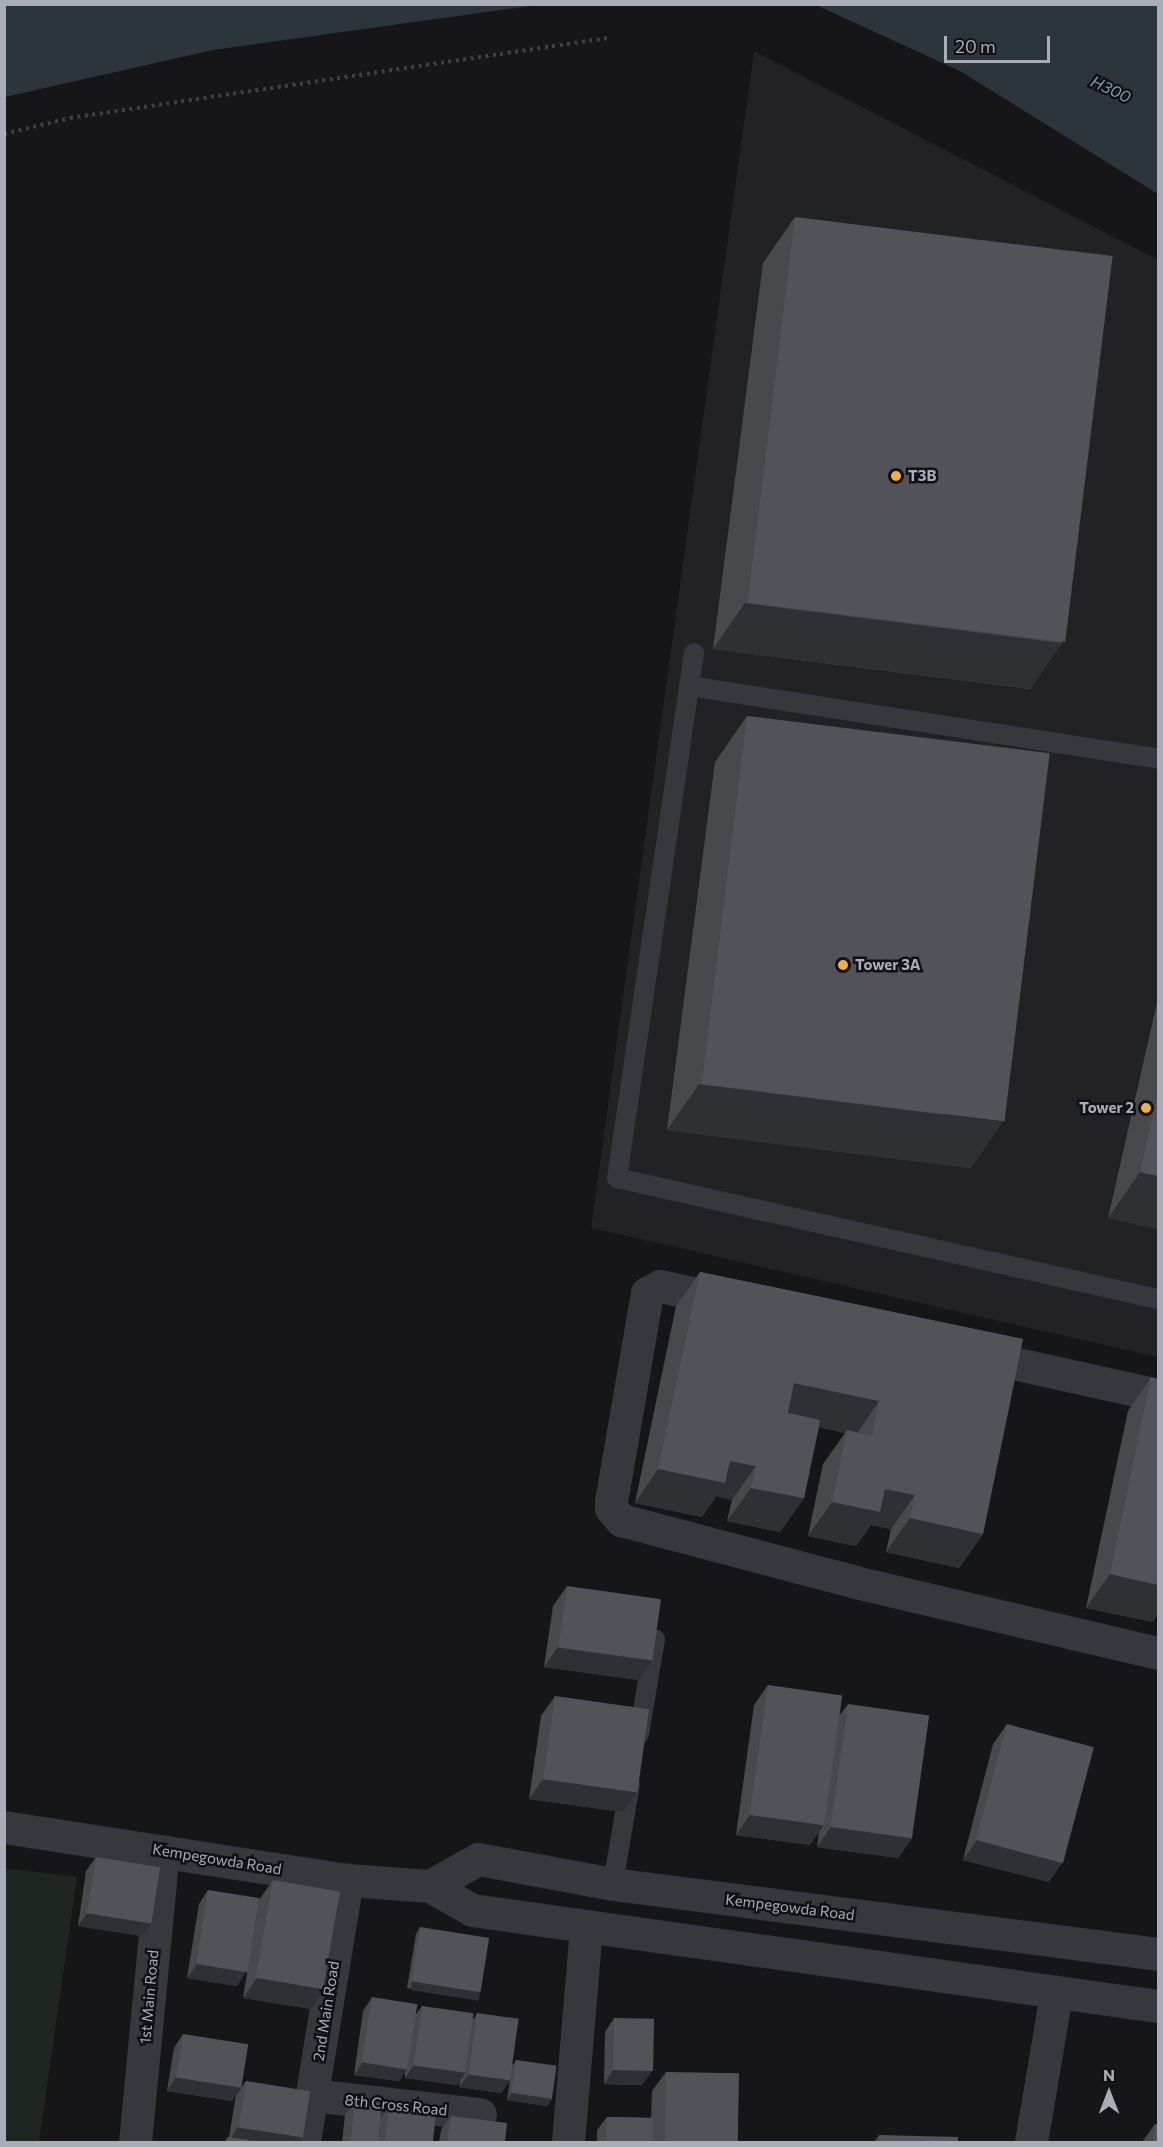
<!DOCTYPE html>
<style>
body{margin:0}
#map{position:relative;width:1163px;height:2147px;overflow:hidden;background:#161618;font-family:Commissioner,sans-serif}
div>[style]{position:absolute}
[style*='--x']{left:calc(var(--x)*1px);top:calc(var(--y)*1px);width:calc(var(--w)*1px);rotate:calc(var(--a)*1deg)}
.built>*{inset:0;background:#222225}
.green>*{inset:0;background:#1e261f}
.water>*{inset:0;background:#2c353c}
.path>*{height:4px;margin-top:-2px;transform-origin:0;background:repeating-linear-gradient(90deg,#3d3f44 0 3px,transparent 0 7.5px)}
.service>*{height:20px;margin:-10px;padding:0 10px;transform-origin:10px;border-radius:10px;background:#37383d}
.minor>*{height:33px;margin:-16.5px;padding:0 16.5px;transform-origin:16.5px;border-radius:16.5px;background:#37383d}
.tertiary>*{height:33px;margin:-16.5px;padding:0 16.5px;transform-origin:16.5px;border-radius:16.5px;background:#37383d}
.wall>*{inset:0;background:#47494d}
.shaded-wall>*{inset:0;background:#2f3033;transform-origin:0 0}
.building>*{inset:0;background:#525359;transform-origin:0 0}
.dots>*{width:16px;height:16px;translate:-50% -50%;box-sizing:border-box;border:3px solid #111113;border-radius:50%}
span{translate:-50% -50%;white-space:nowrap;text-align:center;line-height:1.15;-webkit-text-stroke:5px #111113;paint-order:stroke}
.poi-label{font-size:15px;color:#a8adb8;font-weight:700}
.left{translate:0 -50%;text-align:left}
.right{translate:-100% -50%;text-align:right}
.street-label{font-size:15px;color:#a8adb8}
.water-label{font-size:16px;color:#7f9bb3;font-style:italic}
.frame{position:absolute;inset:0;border:6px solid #a8adb8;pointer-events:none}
.north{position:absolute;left:1079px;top:2063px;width:60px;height:60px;-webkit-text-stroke:4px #111113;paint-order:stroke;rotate:0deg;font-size:16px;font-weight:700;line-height:24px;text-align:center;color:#a8adb8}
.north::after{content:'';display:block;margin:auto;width:21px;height:27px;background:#a8adb8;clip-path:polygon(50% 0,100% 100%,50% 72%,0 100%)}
.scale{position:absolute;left:944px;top:36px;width:106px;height:27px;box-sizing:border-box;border:3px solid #a8adb8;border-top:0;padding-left:8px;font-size:18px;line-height:21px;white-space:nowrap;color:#a8adb8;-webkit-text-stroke:4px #111113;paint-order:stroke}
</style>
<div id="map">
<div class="built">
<i style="clip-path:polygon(754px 51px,1158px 260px,1158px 1357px,591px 1228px)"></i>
</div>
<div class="green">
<i style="clip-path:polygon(5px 1868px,77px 1877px,39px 2142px,5px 2142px)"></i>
</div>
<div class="water">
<i style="clip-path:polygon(4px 5px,5px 4px,537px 5px,213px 50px,5px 97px)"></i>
<i style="clip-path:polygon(816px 5px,1158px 5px,1158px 194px,960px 71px)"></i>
</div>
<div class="path">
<i style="--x:4;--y:134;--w:68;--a:-13.6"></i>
<i style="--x:70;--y:118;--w:544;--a:-8.46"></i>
</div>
<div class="service">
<i style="--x:694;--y:653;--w:531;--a:98.34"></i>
<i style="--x:617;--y:1178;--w:554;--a:12.61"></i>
<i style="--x:689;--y:686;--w:475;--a:8.8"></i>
<i style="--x:639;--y:1734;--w:96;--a:-80.4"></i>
<i style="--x:613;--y:1884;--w:101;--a:-80.4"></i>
</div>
<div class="minor">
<i style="--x:729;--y:1301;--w:71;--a:-167.7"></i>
<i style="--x:660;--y:1286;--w:15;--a:152"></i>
<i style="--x:647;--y:1293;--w:211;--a:99.8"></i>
<i style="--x:611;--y:1501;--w:7;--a:90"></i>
<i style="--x:611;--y:1508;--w:16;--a:50"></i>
<i style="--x:621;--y:1520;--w:242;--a:14.8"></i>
<i style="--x:855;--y:1582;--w:311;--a:13.2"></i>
<i style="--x:976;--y:1355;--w:186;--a:12.4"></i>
<i style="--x:312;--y:2095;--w:169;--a:6.5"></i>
<i style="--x:135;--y:2142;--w:292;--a:-84.5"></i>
<i style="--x:304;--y:2142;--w:266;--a:-80.7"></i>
<i style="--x:568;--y:2142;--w:216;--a:-85.2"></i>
<i style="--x:1031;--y:2142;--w:150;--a:-80.4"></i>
</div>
<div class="tertiary">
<i style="--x:4;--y:1827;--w:347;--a:8.8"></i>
<i style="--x:347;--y:1880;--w:83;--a:4.1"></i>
<i style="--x:430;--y:1886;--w:48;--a:29.7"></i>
<i style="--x:472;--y:1910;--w:693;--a:7.97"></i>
<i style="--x:430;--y:1886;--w:55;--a:-29.4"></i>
<i style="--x:478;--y:1859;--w:137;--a:10.5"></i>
<i style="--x:613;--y:1884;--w:549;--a:7.32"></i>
</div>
<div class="wall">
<i style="clip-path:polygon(795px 217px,1062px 643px,1030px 689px,713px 649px,763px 263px)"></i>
<i style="clip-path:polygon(747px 716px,971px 1168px,667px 1130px,715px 762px)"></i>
<i style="clip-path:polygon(1158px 998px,1158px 1229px,1108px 1218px)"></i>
<i style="clip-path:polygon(700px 1272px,1023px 1339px,983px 1534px,959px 1568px,886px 1552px,891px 1529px,871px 1525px,856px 1546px,808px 1536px,823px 1464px,845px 1433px,819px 1427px,804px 1498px,780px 1532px,727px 1521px,732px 1500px,716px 1496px,702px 1517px,635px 1503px,676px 1306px)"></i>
<i style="clip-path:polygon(1151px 1377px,1153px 1622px,1086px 1608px,1128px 1411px)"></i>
<i style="clip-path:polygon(567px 1586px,653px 1660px,639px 1680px,544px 1667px,553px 1606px)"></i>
<i style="clip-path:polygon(768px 1685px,839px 1716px,848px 1704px,912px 1838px,898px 1858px,817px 1847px,819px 1832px,810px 1845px,736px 1835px,754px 1705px)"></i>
<i style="clip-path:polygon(555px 1696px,623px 1812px,529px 1799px,541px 1716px)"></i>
<i style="clip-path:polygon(1007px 1724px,1049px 1882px,963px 1860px,993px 1744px)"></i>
<i style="clip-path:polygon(96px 1857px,142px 1936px,78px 1926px,86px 1871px)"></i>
<i style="clip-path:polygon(273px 1880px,325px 1989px,311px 2009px,243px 1998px,259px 1900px)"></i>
<i style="clip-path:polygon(208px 1890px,246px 1972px,237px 1986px,187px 1978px,199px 1904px)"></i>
<i style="clip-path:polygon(420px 1927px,475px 1999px,407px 1988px,416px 1934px)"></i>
<i style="clip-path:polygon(372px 1997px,415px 2016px,422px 2006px,474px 2019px,477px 2013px,513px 2065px,516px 2060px,552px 2099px,547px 2106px,507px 2100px,510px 2080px,501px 2093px,459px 2087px,460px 2080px,457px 2085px,405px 2078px,405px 2072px,399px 2081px,354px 2075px,363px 2011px)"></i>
<i style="clip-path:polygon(614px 2018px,652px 2071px,642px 2085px,604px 2084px,605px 2032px)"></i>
<i style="clip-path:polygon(183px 2034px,232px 2101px,167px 2091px,174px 2048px)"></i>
<i style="clip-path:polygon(666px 2072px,737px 2142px,597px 2142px,597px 2130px,607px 2117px,651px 2118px,652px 2091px)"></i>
<i style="clip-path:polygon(246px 2081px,299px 2142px,224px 2142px,228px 2137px,229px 2137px,236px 2095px)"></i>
<i style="clip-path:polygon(355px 2101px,381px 2118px,389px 2107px,433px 2142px,342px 2142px,345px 2115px)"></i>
<i style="clip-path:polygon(451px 2116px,505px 2142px,439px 2142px,441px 2130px)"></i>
<i style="clip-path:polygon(1155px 2124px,1158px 2142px,1142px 2142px)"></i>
<i style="clip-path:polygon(879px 2135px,958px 2142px,874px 2142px)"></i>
</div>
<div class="shaded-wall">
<i style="clip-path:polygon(745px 603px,1062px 643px,1030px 689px,713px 649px)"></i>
<i style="clip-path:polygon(699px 1084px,1003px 1122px,971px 1168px,667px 1130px)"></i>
<i style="clip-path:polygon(1140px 1172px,1158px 1176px,1158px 1229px,1108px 1218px)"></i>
<i style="clip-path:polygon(794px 1383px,879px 1401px,856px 1435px,847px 1430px,845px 1433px,771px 1417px)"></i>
<i style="clip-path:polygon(730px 1461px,756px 1466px,732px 1500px,716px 1496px,702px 1517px,635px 1503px,658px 1469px)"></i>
<i style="clip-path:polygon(751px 1488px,804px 1498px,780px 1532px,727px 1521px)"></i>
<i style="clip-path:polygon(885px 1489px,915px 1495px,891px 1529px,871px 1525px,856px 1546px,808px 1536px,832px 1502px)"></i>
<i style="clip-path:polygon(910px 1518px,983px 1534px,959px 1568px,886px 1552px)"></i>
<i style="clip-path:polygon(1110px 1574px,1158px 1585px,1158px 1614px,1153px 1622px,1086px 1608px)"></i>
<i style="clip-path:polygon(558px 1647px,653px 1660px,639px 1680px,544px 1667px)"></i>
<i style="clip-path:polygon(543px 1779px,637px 1792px,623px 1812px,529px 1799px)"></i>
<i style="clip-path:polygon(750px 1815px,824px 1825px,810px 1845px,736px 1835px)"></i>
<i style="clip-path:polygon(831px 1827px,912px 1838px,898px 1858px,817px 1847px)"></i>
<i style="clip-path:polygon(977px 1840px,1063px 1862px,1049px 1882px,963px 1860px)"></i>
<i style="clip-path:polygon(87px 1913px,152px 1923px,142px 1936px,78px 1926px)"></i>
<i style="clip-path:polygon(197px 1964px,246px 1972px,237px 1986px,187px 1978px)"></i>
<i style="clip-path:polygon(257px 1978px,325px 1989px,311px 2009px,243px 1998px)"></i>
<i style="left:412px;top:1981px;width:69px;height:9px;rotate:9deg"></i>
<i style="clip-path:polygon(363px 2062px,408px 2068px,399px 2081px,354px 2075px)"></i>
<i style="clip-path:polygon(414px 2065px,466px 2072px,457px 2085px,405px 2078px)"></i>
<i style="clip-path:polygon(613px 2070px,652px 2071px,642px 2085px,604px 2084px)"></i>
<i style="clip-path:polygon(469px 2074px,511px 2079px,501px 2093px,459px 2087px)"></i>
<i style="clip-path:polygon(176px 2077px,241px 2087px,232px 2101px,167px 2091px)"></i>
<i style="clip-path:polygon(512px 2093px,552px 2099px,547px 2106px,507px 2100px)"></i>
<i style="clip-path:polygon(238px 2127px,302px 2137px,299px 2142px,239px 2142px,229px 2141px)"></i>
</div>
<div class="building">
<i style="left:795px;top:217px;width:320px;height:389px;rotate:7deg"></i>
<i style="left:747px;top:716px;width:305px;height:371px;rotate:7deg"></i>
<i style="clip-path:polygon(1158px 1093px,1158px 1176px,1140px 1172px)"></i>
<i style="clip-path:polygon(700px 1272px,1023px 1339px,983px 1534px,910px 1518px,915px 1495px,885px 1489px,880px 1512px,832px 1502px,847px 1430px,872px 1436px,879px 1401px,794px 1383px,788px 1413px,820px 1420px,804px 1498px,751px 1488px,756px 1466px,730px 1461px,725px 1483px,658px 1469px)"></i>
<i style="clip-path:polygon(1151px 1377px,1158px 1379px,1158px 1585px,1110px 1574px)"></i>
<i style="left:567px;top:1586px;width:95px;height:62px;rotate:8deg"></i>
<i style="left:768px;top:1685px;width:75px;height:131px;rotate:8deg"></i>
<i style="left:555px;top:1696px;width:95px;height:84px;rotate:8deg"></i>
<i style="left:848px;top:1704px;width:82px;height:124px;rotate:8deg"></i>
<i style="left:1007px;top:1724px;width:90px;height:120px;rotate:15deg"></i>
<i style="left:96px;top:1857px;width:65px;height:57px;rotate:9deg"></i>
<i style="left:273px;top:1880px;width:68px;height:99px;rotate:10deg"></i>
<i style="left:208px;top:1890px;width:52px;height:75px;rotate:9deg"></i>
<i style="left:420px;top:1927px;width:70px;height:55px;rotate:9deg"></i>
<i style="left:372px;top:1997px;width:46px;height:66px;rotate:9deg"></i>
<i style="left:422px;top:2006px;width:52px;height:60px;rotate:8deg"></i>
<i style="left:477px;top:2013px;width:42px;height:62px;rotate:8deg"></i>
<i style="left:614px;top:2018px;width:40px;height:52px;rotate:1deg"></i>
<i style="left:183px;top:2034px;width:66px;height:44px;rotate:9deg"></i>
<i style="left:516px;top:2060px;width:41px;height:33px;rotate:8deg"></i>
<i style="left:666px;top:2072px;width:73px;height:70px;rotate:1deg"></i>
<i style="left:246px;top:2081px;width:65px;height:47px;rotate:9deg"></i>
<i style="left:355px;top:2101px;width:27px;height:41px;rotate:6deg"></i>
<i style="clip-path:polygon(389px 2107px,436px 2112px,433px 2142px,385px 2142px)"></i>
<i style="clip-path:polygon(451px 2116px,507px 2123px,505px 2142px,447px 2142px)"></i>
<i style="left:607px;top:2117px;width:46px;height:25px;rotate:1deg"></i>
<i style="clip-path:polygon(1155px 2124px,1158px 2124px,1158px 2142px,1153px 2142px)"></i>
<i style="clip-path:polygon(879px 2135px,958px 2137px,958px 2142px,879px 2142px)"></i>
<i style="clip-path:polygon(228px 2137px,249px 2140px,248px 2142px,227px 2142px)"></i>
</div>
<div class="dots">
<i style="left:896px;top:476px;background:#f2b134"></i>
<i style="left:843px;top:965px;background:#f2b134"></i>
<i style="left:1146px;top:1108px;background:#f2b134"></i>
</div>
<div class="poi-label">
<span class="left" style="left:908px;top:476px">T3B</span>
<span class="left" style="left:855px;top:965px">Tower 3A</span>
<span class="right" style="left:1134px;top:1108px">Tower 2</span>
</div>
<div class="street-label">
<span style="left:217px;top:1859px;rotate:9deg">Kempegowda Road</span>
<span style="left:790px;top:1907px;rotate:7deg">Kempegowda Road</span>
<span style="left:149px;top:1997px;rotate:-85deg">1st Main Road</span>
<span style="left:326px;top:2011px;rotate:-81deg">2nd Main Road</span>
<span style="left:396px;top:2105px;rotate:6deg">8th Cross Road</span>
</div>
<div class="water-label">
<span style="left:1111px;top:89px;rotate:25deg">H300</span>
</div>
<div class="frame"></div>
<div class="north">N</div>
<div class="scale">20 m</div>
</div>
